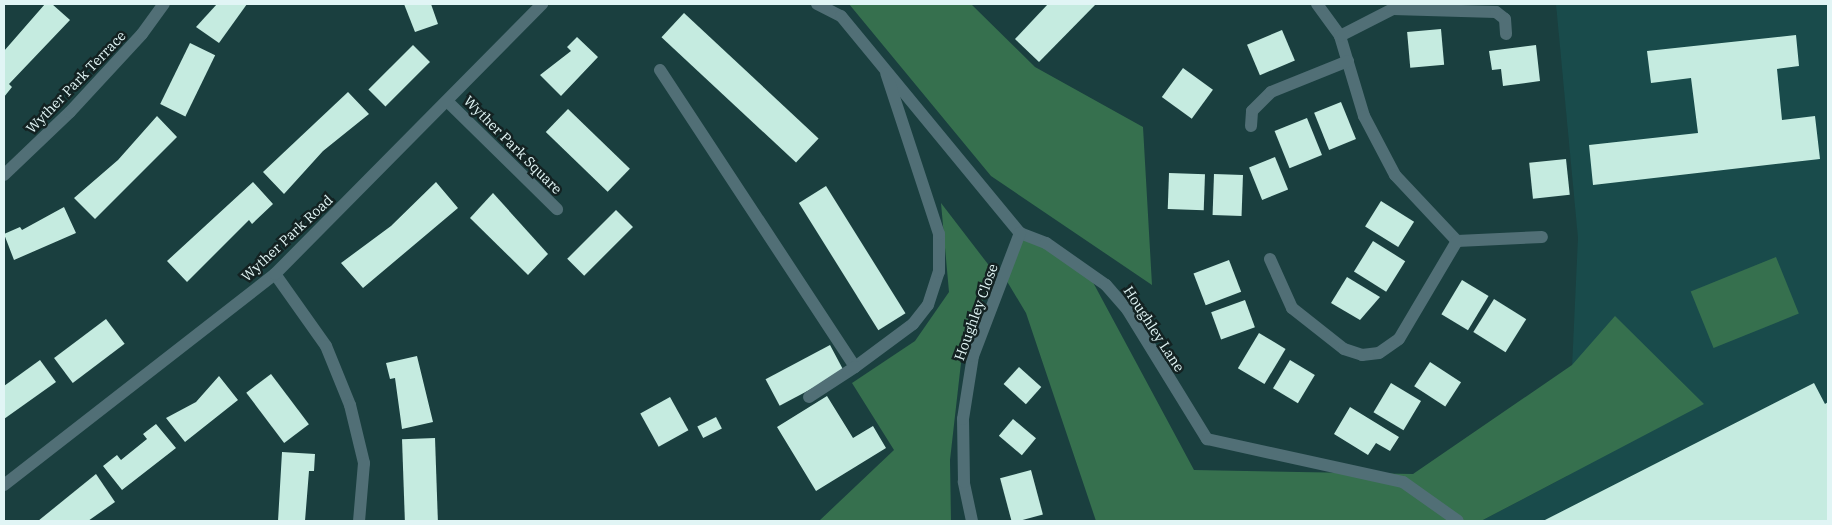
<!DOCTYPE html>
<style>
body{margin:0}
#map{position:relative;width:1832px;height:525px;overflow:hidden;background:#1a3f3f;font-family:"IBM Plex Serif",serif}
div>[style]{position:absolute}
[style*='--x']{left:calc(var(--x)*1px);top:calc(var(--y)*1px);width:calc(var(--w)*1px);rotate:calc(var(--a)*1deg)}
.built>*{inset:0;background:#194b4b}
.green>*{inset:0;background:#36704e;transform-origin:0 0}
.building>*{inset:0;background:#c5ebe0;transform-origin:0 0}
.minor>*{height:12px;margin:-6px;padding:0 6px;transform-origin:6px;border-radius:6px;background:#516f76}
span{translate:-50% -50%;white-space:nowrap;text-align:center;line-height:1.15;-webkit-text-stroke:5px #132222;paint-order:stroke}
.street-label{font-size:14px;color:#e1f5f5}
.frame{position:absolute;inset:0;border:5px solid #e1f5f5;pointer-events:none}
</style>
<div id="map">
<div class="built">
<i style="clip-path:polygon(1556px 4px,1828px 4px,1828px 521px,1481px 521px,1567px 476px,1578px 238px)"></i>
</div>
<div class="green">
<i style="clip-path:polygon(849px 4px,971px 4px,1035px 67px,1143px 127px,1152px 285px,991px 176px)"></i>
<i style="clip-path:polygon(941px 203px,994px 272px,962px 354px,950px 460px,951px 521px,819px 521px,894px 450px,852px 383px,915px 341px,949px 292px)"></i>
<i style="clip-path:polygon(1020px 233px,1088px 273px,1194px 470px,1413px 474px,1572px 365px,1615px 316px,1704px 404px,1481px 521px,1096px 521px,1026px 313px,1005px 278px)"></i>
<i style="left:1776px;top:257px;width:61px;height:92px;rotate:68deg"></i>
</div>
<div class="building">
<i style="clip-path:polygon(45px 4px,52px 4px,70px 20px,9px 84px,12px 87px,4px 97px,4px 51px)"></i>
<i style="clip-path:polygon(217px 4px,247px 4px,219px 43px,196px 27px)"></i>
<i style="clip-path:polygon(404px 4px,431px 4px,438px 24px,415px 32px)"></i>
<i style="clip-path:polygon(1048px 4px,1096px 4px,1039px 62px,1015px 39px)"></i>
<i style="left:684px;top:13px;width:184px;height:33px;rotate:43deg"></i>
<i style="left:1441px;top:29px;width:36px;height:34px;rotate:85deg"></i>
<i style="left:1282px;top:30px;width:33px;height:38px;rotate:67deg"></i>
<i style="clip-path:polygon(1796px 35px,1799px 66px,1777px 69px,1782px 120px,1815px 116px,1820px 159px,1593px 185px,1589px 145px,1698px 133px,1691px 78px,1651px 83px,1647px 51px)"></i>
<i style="clip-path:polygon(577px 37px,598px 57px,561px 96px,540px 75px,571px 51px,567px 47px)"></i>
<i style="left:190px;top:43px;width:28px;height:68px;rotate:26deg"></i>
<i style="left:413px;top:45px;width:24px;height:63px;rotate:45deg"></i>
<i style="clip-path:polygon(1536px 45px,1540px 81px,1503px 86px,1501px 69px,1492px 70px,1489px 51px)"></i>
<i style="left:1183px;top:68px;width:37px;height:36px;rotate:36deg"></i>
<i style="clip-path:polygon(348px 92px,369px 114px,323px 151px,284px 194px,263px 172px)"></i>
<i style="left:1341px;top:102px;width:40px;height:29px;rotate:68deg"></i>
<i style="left:568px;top:109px;width:86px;height:32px;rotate:44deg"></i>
<i style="clip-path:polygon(157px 116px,177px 137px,95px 219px,74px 198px,118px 160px)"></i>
<i style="left:1307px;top:118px;width:40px;height:35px;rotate:68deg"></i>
<i style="left:1275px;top:157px;width:35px;height:28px;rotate:68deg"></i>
<i style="left:1566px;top:159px;width:36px;height:37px;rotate:84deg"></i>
<i style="left:1169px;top:173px;width:36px;height:36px;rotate:2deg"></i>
<i style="left:1214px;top:174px;width:29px;height:41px;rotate:2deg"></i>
<i style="clip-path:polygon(253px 182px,273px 204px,252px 224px,249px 220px,187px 282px,167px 261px)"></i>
<i style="clip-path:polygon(436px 182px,458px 208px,363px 288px,341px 263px,391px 226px)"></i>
<i style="left:826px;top:186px;width:150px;height:32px;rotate:58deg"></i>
<i style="clip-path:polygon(493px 193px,548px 254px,528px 275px,470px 218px)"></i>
<i style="left:1381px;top:201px;width:39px;height:30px;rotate:32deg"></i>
<i style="clip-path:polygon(64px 207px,76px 233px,14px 260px,4px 234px,20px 227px,22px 230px)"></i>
<i style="left:616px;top:210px;width:24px;height:69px;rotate:45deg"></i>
<i style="left:1373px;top:241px;width:38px;height:36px;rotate:32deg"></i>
<i style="left:1229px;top:260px;width:34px;height:38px;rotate:69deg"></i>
<i style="clip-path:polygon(1347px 277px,1380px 297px,1360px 320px,1331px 303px)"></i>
<i style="left:1462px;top:280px;width:31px;height:40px;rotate:31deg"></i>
<i style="left:1494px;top:299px;width:38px;height:39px;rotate:32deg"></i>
<i style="left:1245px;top:300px;width:29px;height:36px;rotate:70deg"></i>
<i style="left:106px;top:319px;width:31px;height:65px;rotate:53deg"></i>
<i style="left:1259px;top:333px;width:31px;height:41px;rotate:31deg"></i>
<i style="left:830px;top:345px;width:30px;height:73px;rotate:62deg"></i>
<i style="clip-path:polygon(417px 356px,433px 422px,402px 429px,395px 378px,390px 379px,386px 363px)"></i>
<i style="clip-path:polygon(40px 360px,56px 382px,4px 419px,4px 386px)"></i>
<i style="left:1290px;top:360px;width:29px;height:33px;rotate:31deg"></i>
<i style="left:1430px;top:362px;width:37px;height:29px;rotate:33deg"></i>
<i style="left:1019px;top:367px;width:30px;height:23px;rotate:42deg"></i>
<i style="left:271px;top:374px;width:63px;height:31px;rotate:53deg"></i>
<i style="clip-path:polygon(219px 376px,238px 400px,185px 442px,166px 418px,196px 402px)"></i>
<i style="left:1391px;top:383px;width:35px;height:34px;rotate:31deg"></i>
<i style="clip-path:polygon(1814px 383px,1825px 404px,1828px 402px,1828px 521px,1543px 521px)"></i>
<i style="clip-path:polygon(827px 396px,853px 438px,873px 426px,886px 448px,816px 491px,777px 427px)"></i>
<i style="left:670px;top:397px;width:38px;height:34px;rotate:61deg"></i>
<i style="clip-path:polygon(1350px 407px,1399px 437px,1390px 451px,1376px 443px,1368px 455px,1334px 434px)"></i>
<i style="left:716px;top:417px;width:13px;height:21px;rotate:63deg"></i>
<i style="left:1013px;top:419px;width:30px;height:22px;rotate:40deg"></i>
<i style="clip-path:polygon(156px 424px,176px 448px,122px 490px,103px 466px,117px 455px,121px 460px,147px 439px,143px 434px)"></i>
<i style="left:435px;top:438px;width:83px;height:33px;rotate:88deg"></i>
<i style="clip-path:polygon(282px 452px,315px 454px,314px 471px,309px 471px,305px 521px,278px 521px)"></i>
<i style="left:1031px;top:470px;width:46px;height:32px;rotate:75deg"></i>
<i style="clip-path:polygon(96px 474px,115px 502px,88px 521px,38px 521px)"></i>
</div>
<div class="minor">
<i style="--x:817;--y:4;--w:27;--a:27"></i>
<i style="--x:841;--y:16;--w:281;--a:50.5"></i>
<i style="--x:1020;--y:233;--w:28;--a:21"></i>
<i style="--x:1046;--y:243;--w:73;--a:35"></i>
<i style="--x:1106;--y:285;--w:32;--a:49"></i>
<i style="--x:1127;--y:309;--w:153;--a:58.4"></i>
<i style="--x:1207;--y:439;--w:201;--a:12.4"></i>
<i style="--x:1403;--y:482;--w:67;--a:35.3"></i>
<i style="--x:1317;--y:4;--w:39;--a:54"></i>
<i style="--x:1340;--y:36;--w:84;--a:73.3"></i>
<i style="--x:1364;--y:116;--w:67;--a:62.3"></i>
<i style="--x:1395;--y:175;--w:91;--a:46.8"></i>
<i style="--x:1457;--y:241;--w:85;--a:-2.7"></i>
<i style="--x:1340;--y:36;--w:59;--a:-27"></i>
<i style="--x:1393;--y:9;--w:103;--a:1.7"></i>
<i style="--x:1496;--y:12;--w:11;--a:38"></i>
<i style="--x:1505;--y:19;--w:15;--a:86"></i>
<i style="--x:660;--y:70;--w:355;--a:56.7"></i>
<i style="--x:855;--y:367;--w:72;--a:-36.6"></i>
<i style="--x:913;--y:324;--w:24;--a:-52"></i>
<i style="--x:928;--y:305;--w:35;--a:-72"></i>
<i style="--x:939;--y:272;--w:38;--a:-90"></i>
<i style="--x:939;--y:234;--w:169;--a:-108.2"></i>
<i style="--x:448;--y:102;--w:153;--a:44.5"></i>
<i style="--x:1251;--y:126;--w:15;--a:-86"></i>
<i style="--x:1252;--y:111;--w:27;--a:-45"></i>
<i style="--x:1271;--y:92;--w:83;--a:-21.9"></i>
<i style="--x:4;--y:175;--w:91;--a:-43.7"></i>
<i style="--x:70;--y:112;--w:106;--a:-47.3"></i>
<i style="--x:142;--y:34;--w:37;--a:-54"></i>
<i style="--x:1270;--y:259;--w:54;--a:65.8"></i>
<i style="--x:1292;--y:308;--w:66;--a:38.3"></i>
<i style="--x:1344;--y:349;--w:19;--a:18"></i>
<i style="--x:1362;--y:355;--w:17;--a:-7"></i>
<i style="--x:1379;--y:353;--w:24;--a:-35"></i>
<i style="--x:1399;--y:339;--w:114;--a:-59.4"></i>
<i style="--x:275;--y:274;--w:88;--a:54.7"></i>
<i style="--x:326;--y:346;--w:64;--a:67.9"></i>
<i style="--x:350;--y:405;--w:60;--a:76.4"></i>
<i style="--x:364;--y:463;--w:58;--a:94.9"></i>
<i style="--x:809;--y:397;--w:55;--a:-33.1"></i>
<i style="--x:4;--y:485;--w:343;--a:-37.9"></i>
<i style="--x:275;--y:274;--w:380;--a:-45.3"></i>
<i style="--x:972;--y:521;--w:40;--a:-102"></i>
<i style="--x:964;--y:482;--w:63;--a:-90.9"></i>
<i style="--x:963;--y:419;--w:64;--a:-81"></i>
<i style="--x:973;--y:356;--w:132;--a:-69.1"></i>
</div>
<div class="street-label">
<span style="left:76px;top:82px;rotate:-46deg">Wyther Park Terrace</span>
<span style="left:513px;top:145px;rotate:45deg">Wyther Park Square</span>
<span style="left:287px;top:238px;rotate:-43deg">Wyther Park Road</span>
<span style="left:976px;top:312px;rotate:-70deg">Houghley Close</span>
<span style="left:1154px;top:329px;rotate:57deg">Houghley Lane</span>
</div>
<div class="frame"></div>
</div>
